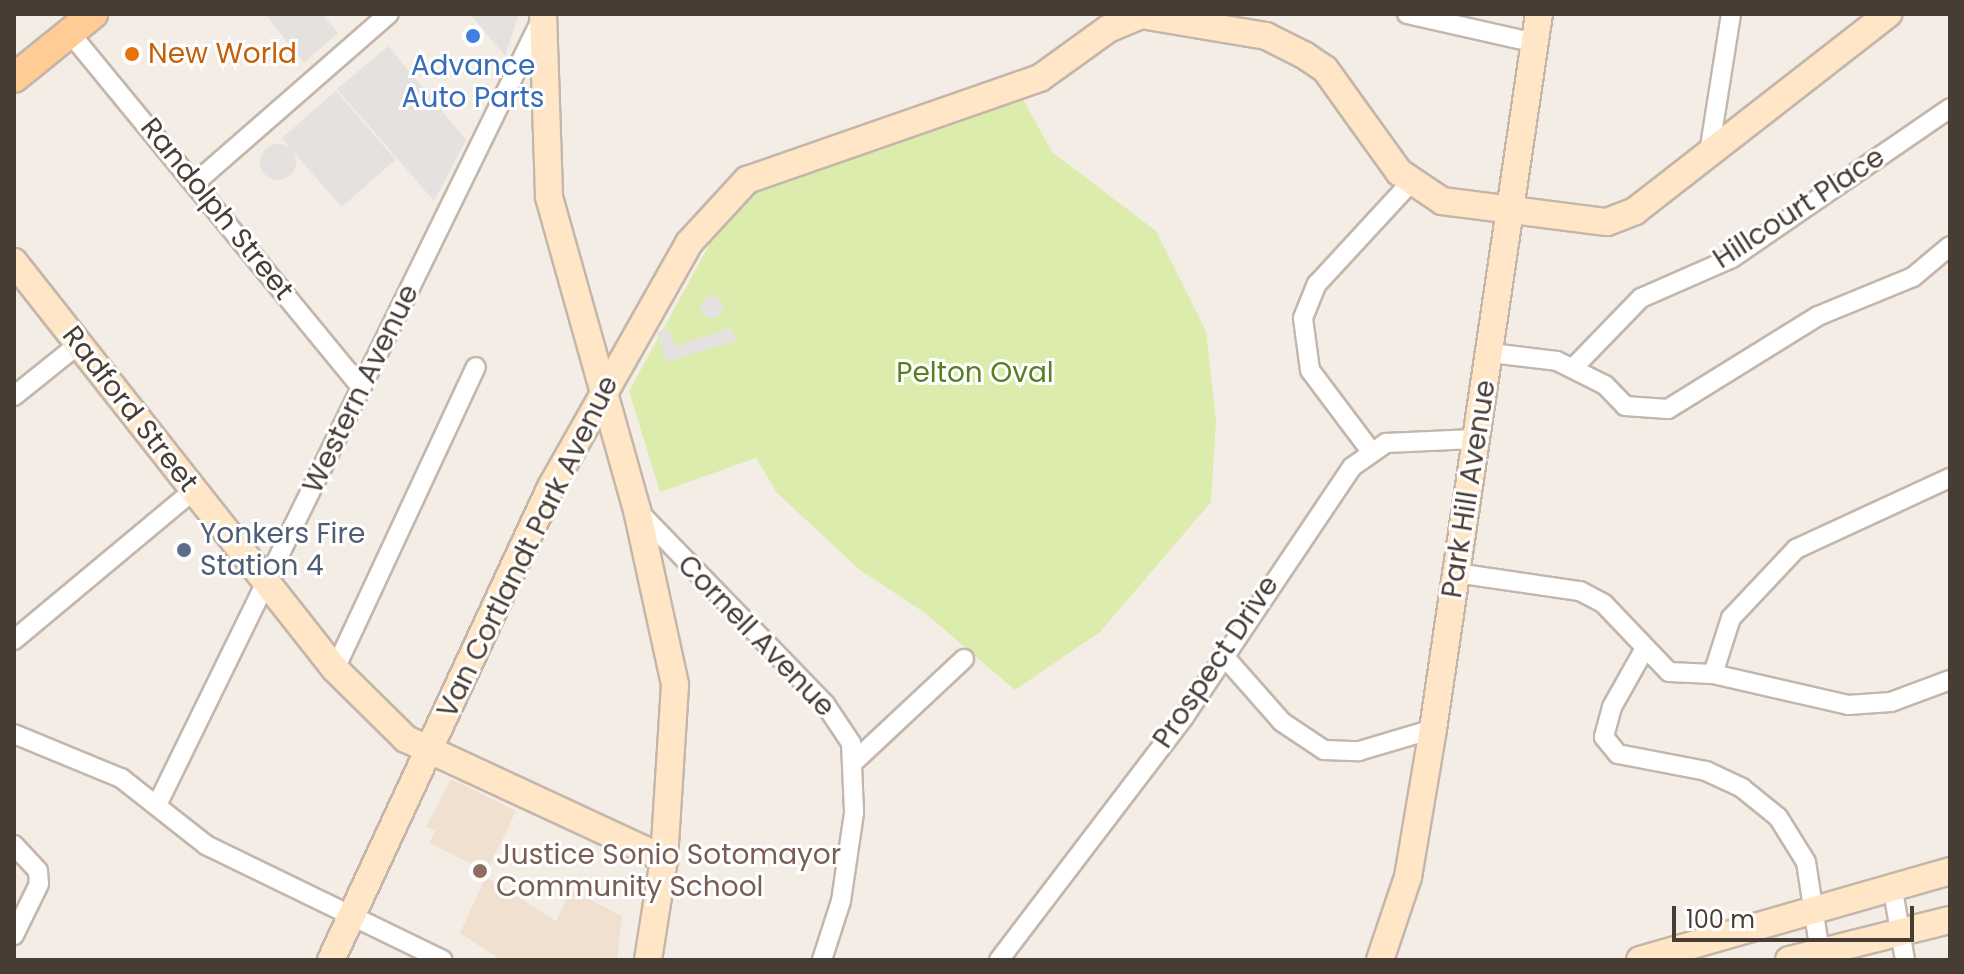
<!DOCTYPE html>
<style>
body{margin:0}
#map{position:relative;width:1964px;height:974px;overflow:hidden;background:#f4ede6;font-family:Poppins,sans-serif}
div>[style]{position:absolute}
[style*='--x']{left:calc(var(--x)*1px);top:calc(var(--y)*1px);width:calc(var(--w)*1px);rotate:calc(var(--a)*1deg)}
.education>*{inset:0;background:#efe0cf}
.green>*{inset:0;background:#dcecac}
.parking>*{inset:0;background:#e5e1df;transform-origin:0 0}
.round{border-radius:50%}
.roads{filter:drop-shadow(2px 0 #c4b6ab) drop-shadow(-2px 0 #c4b6ab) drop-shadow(0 2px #c4b6ab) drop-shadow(0 -2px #c4b6ab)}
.street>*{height:18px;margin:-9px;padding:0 9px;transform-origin:9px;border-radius:9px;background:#fff}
.secondary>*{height:26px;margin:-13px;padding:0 13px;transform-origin:13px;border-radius:13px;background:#ffe6c6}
.primary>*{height:28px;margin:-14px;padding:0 14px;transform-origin:14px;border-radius:14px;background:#ffcc95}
.dots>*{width:22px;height:22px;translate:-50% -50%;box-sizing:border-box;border:4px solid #fff;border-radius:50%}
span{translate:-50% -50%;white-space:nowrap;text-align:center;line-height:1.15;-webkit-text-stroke:6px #fff;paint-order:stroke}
.food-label{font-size:28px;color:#c56008}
.left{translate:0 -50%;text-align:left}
.shop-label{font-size:28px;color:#366cbe}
.street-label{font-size:28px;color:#483d35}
.park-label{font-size:28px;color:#587f23}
.service-label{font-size:28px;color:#4e5e75}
.education-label{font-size:28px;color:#785e54}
.frame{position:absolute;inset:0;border:16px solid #483d35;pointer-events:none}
.scale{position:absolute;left:1672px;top:906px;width:242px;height:36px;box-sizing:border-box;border:4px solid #483d35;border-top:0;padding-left:10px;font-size:24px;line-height:28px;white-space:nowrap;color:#483d35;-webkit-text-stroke:6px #fff;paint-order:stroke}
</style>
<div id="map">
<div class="education">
<i style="clip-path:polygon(451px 779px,516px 811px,485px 876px,556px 921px,571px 890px,622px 916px,617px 960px,501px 960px,460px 933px,483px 883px,471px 876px,475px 866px,429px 843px,435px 831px,426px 827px)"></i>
</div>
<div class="green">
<i style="clip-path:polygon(1021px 96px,1052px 152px,1156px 231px,1206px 331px,1216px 421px,1211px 502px,1100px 632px,1015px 690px,925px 613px,860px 570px,777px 493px,756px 458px,660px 492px,629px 391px,722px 222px,756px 189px)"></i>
</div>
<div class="parking">
<i style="clip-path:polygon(265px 14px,322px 14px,338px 33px,304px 63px)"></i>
<i style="clip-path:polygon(470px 14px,519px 14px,505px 56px)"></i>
<i style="clip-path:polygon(388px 46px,466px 140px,434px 201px,337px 89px)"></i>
<i style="left:336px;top:91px;width:91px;height:72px;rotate:49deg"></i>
<i class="round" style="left:260px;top:144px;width:36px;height:36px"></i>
<i class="round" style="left:701px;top:296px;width:22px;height:22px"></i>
<i style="clip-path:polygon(731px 327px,736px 341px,666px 362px,657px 332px,669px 329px,675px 346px)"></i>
</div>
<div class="roads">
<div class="street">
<i style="--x:1407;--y:14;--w:132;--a:12.7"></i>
<i style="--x:70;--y:33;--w:458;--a:50.6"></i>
<i style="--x:1709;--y:153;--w:141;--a:-81"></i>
<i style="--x:195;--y:183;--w:257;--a:-41.1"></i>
<i style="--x:1491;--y:353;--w:66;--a:6.9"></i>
<i style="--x:1557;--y:361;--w:54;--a:26.6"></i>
<i style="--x:1605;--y:385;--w:29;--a:46"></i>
<i style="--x:1625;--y:406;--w:43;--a:4"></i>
<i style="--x:1668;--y:409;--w:176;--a:-31.8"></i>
<i style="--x:1818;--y:316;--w:103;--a:-22.3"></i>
<i style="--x:1913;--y:277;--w:48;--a:-40"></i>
<i style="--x:1575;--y:366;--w:95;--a:-45.9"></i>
<i style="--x:1641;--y:298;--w:99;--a:-23.7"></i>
<i style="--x:1732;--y:258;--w:265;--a:-34.5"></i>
<i style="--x:14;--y:396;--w:83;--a:-38.7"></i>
<i style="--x:1370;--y:450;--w:100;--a:-126.9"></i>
<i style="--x:1310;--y:370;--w:52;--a:-97.7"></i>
<i style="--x:1303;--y:318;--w:37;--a:-68"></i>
<i style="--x:1317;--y:284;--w:139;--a:-47.3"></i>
<i style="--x:639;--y:512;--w:267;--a:45.9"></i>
<i style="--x:825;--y:704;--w:47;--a:56.3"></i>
<i style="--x:851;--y:743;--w:70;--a:87.5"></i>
<i style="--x:854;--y:813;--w:89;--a:98.4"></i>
<i style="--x:841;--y:901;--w:62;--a:107.9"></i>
<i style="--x:1456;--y:573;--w:125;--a:8.3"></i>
<i style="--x:1580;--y:591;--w:27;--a:28"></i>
<i style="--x:1604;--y:604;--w:94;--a:46.3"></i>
<i style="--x:1669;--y:672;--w:44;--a:2.6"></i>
<i style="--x:1713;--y:674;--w:139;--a:12.9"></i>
<i style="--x:1848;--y:705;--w:43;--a:-4"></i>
<i style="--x:1891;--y:702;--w:63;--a:-20.4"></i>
<i style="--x:14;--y:640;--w:234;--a:-39.8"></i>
<i style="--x:1644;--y:650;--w:65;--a:119.3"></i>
<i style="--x:1612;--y:707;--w:31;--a:105"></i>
<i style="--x:1604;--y:737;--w:22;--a:51"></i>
<i style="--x:1618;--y:754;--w:90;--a:10.9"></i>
<i style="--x:1706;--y:771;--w:40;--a:25"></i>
<i style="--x:1742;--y:788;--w:46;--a:38.9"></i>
<i style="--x:1778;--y:817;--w:53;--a:58.1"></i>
<i style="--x:1806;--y:862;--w:91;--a:81.2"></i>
<i style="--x:1223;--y:655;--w:89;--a:48.6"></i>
<i style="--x:1282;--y:722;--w:50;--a:33.7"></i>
<i style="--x:1324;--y:750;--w:35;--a:2"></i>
<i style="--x:1359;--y:751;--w:77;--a:-16.6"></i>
<i style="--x:335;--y:669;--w:333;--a:-65"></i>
<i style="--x:1713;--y:674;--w:59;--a:-72.2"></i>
<i style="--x:1731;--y:618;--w:95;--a:-46.7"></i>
<i style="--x:1796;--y:549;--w:170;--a:-24.8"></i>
<i style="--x:14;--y:734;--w:116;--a:22.4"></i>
<i style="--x:121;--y:778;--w:108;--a:38.2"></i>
<i style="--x:206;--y:845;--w:263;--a:25.9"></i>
<i style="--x:856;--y:760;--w:148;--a:-43.1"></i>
<i style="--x:157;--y:805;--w:872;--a:-63.93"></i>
<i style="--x:14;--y:845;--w:35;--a:47"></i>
<i style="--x:38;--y:871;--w:13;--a:86"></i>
<i style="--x:39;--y:884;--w:57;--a:116.1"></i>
<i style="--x:1892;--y:885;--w:76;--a:80.2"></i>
<i style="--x:999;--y:960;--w:305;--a:-52.7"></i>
<i style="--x:1184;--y:717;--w:301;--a:-56.1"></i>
<i style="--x:1352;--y:467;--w:42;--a:-35.2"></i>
<i style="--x:1386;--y:443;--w:88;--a:-2.6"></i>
</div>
<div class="secondary">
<i style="--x:543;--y:14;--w:183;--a:88.1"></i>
<i style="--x:549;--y:197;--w:325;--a:74.3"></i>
<i style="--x:637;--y:510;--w:179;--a:77.7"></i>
<i style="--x:675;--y:685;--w:174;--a:93.6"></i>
<i style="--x:664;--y:859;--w:102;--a:99"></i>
<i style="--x:14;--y:262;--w:518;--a:51.74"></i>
<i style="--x:335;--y:669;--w:100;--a:44.6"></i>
<i style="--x:406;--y:739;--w:285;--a:24.9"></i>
<i style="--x:331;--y:960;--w:522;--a:-65.06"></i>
<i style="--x:551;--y:487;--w:280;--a:-60.5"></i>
<i style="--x:689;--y:243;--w:86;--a:-47.4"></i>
<i style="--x:747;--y:180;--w:310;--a:-19.2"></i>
<i style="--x:1040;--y:78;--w:84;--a:-35.8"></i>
<i style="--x:1108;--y:29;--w:36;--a:-23"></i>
<i style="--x:1141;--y:15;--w:127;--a:9.5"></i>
<i style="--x:1266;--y:36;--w:42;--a:26.6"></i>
<i style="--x:1304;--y:55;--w:25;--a:34"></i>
<i style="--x:1325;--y:69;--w:127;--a:54.3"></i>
<i style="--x:1399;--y:172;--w:52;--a:34"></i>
<i style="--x:1442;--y:201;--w:166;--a:7.3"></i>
<i style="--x:1607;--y:222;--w:30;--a:-21"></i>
<i style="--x:1635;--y:211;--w:321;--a:-37.9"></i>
<i style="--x:1380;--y:960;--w:88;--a:-71.4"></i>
<i style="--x:1408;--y:877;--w:150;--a:-80.4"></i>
<i style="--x:1433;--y:729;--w:723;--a:-81.57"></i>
<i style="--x:1640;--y:960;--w:323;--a:-16"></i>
<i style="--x:1789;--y:960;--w:166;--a:-14"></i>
</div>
<div class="primary">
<i style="--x:14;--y:78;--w:102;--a:-39"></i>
</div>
</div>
<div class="dots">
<i style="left:473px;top:36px;background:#3f7fe0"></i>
<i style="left:132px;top:54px;background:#e8710a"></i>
<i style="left:184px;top:550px;background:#5c6f8a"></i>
<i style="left:480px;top:871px;background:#8d6e63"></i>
</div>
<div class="food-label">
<span class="left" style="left:148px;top:54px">New World</span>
</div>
<div class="shop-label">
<span style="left:473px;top:82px">Advance<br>Auto Parts</span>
</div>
<div class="street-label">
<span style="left:1799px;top:208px;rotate:-33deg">Hillcourt Place</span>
<span style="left:217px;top:209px;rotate:51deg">Randolph Street</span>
<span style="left:361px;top:389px;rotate:-64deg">Western Avenue</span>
<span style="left:130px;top:409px;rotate:52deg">Radford Street</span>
<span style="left:1469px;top:489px;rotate:-81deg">Park Hill Avenue</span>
<span style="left:528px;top:547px;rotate:-64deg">Van Cortlandt Park Avenue</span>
<span style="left:756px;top:636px;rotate:46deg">Cornell Avenue</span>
<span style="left:1216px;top:662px;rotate:-56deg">Prospect Drive</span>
</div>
<div class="park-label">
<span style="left:975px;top:373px">Pelton Oval</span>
</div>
<div class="service-label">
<span class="left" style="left:200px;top:550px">Yonkers Fire<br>Station 4</span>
</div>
<div class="education-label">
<span class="left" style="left:496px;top:871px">Justice Sonio Sotomayor<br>Community School</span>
</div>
<div class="frame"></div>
<div class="scale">100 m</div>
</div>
